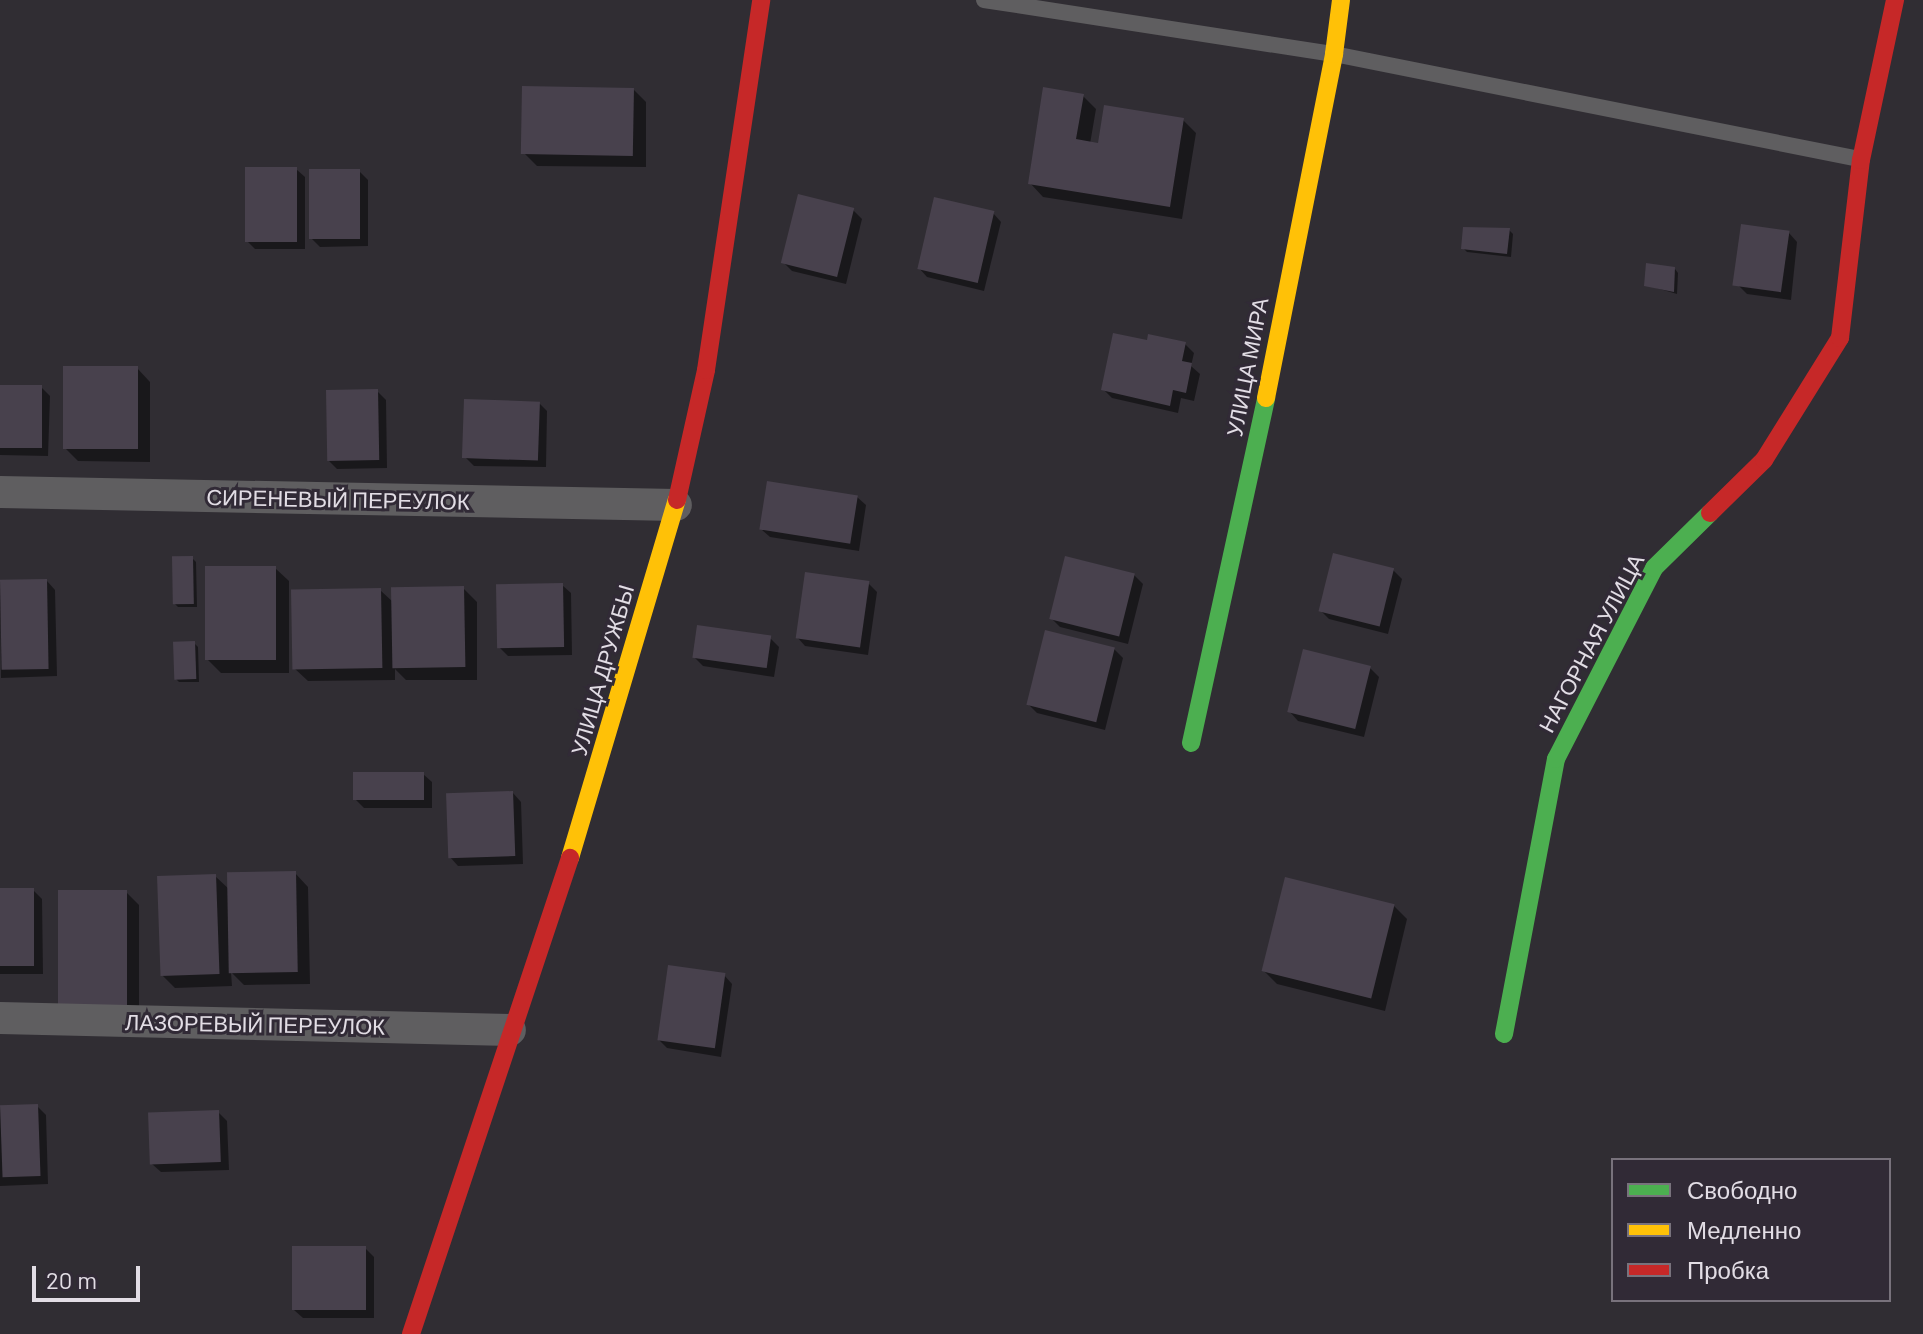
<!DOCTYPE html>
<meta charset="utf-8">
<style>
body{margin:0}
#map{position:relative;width:1923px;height:1334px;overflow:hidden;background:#302d33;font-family:Barlow,sans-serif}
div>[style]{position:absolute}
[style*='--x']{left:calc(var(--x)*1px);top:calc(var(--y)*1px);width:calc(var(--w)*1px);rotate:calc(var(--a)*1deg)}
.shadow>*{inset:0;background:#0007}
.building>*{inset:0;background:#48414d;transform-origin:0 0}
.lane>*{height:16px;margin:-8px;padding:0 8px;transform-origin:8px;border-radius:8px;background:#5f5e60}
.street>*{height:32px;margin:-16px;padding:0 16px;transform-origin:16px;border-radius:16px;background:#5f5e60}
.fast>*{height:18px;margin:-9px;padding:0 9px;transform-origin:9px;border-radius:9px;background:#4caf50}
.slow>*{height:18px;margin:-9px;padding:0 9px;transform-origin:9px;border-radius:9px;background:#ffc107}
.jam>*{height:18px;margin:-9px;padding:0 9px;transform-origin:9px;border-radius:9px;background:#c62828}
span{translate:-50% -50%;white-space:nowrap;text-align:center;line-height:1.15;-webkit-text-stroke:6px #312a36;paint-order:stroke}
.street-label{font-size:22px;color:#e2dde5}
.legend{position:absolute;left:1611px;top:1158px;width:280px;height:144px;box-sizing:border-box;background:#312a36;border:2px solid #78727c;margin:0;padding:10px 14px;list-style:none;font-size:24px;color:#e2dde5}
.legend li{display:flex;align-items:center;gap:16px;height:40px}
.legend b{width:40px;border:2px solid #78727c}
.scale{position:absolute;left:32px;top:1266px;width:108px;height:36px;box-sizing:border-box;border:4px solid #e2dde5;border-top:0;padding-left:10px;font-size:24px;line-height:28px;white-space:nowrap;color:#e2dde5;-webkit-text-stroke:6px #312a36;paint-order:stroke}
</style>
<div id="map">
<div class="shadow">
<i style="clip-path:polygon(633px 89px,646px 102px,646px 167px,537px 166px,524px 153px)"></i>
<i style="clip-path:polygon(1083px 96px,1096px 109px,1090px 144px,1099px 145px,1183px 120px,1196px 133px,1182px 219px,1043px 197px,1030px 183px)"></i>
<i style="clip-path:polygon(296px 169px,305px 177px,305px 249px,255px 249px,247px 241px)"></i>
<i style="clip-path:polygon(359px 171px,368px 180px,368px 246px,320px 247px,311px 238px)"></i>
<i style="clip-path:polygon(853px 210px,862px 219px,846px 284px,792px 271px,784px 263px)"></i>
<i style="clip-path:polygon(993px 213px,1001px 222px,984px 291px,927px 277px,919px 268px)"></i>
<i style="clip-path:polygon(1509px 230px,1513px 234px,1511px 257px,1467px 252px,1463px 248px)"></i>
<i style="clip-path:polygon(1789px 233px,1797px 242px,1791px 300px,1747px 294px,1738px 285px)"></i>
<i style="clip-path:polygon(1675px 269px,1678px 273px,1677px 294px,1646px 285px)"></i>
<i style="clip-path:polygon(1149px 343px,1185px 344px,1194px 353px,1191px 366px,1200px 374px,1194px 401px,1181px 398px,1178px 413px,1112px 398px,1103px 389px)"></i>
<i style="clip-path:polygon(137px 368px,150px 382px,150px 462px,78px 461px,65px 448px)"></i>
<i style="clip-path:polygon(0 387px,41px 387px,50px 396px,48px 456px,0 455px)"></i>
<i style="clip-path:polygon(377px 391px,386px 400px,387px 468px,337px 469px,328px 460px)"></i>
<i style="clip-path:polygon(539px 403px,547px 411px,546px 467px,474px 466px,465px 457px)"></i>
<i style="clip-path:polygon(857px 497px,866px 505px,859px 551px,770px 537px,761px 529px)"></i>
<i style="clip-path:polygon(192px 558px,196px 562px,197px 607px,178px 607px,174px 603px)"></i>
<i style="clip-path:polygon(275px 568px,289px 581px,289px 673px,221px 673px,208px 660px)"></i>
<i style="clip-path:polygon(1393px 570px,1402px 579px,1388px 634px,1329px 619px,1320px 610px)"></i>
<i style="clip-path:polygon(1134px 575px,1143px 584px,1128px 644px,1060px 627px,1051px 618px)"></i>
<i style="clip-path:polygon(47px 581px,55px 590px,57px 676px,1px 678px,0 582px)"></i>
<i style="clip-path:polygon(868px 583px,877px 592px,868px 655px,805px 646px,797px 637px)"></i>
<i style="clip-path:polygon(562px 585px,571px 593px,572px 655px,508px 656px,499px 647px)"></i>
<i style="clip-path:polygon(463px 588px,477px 602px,477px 680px,406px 680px,395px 669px,395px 680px,308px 681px,294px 668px,380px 590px,393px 602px)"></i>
<i style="clip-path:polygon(770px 638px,779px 647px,774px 677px,703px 666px,694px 657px)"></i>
<i style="clip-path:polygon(194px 643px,198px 647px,199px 682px,179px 682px,176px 679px)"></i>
<i style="clip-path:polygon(1114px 649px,1123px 658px,1105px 730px,1037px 713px,1028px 704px)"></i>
<i style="clip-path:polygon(1370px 668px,1379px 677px,1364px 737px,1298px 721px,1290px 712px)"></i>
<i style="clip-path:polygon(423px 774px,432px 782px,432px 808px,364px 808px,355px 799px)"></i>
<i style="clip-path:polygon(513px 793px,521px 802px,523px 864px,458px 866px,450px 857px)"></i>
<i style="clip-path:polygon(295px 873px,308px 887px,310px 984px,244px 985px,231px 972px,232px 986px,175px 988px,162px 975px,215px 876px,230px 890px)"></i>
<i style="clip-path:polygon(0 890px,33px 890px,42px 899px,43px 974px,0 974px)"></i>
<i style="clip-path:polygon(126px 892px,139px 905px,139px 1021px,73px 1020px)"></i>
<i style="clip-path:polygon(1394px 906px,1407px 919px,1385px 1011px,1277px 984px,1264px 971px)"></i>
<i style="clip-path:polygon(724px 975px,732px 984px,721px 1057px,667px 1048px,659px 1040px)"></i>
<i style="clip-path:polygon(37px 1106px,46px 1115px,48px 1184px,0 1186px,0 1107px)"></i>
<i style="clip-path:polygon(218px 1112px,227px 1121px,229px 1170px,161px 1172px,152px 1164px)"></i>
<i style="clip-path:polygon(365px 1248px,374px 1257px,374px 1318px,303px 1318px,294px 1310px)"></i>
</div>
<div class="building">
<i style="left:522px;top:86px;width:112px;height:68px;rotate:1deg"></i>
<i style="clip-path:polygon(1043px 87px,1084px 94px,1076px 139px,1098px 143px,1104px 105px,1184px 118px,1170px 207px,1028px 184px)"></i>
<i style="left:245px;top:167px;width:52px;height:75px"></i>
<i style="left:309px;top:169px;width:51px;height:70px"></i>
<i style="left:798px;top:194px;width:58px;height:71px;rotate:14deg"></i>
<i style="left:934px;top:197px;width:62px;height:74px;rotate:13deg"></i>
<i style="left:1741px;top:224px;width:49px;height:62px;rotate:8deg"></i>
<i style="clip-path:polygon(1463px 227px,1510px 228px,1507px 254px,1461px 249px)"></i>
<i style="clip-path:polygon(1646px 263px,1675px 267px,1674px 292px,1644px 286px)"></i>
<i style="clip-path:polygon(1113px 333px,1147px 340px,1148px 334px,1186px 342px,1182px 361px,1192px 363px,1186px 393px,1173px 390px,1170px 406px,1101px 390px)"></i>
<i style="left:63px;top:366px;width:75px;height:83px"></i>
<i style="left:0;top:385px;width:42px;height:63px"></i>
<i style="left:378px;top:389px;width:71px;height:52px;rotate:89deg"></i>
<i style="left:464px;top:399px;width:76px;height:59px;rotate:2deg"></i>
<i style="left:767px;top:481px;width:92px;height:49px;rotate:9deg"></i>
<i style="left:1333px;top:553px;width:63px;height:60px;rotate:14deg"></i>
<i style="left:193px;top:556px;width:48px;height:21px;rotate:89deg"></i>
<i style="left:1065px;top:556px;width:72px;height:65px;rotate:14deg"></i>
<i style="left:205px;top:566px;width:71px;height:94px"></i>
<i style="left:805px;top:572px;width:65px;height:67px;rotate:8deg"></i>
<i style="left:47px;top:579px;width:90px;height:47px;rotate:89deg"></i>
<i style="left:563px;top:583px;width:64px;height:67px;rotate:89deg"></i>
<i style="left:464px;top:586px;width:81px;height:73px;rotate:89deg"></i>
<i style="left:381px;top:588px;width:80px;height:90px;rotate:89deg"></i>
<i style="left:697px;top:625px;width:75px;height:33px;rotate:8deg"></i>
<i style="left:1045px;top:630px;width:72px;height:77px;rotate:14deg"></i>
<i style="left:195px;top:641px;width:38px;height:22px;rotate:88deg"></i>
<i style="left:1303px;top:649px;width:70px;height:65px;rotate:14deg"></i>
<i style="left:353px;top:772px;width:71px;height:28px"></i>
<i style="left:513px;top:791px;width:65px;height:67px;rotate:88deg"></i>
<i style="left:296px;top:871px;width:101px;height:69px;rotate:89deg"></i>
<i style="left:216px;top:874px;width:100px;height:59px;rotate:88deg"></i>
<i style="left:1285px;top:877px;width:113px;height:97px;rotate:14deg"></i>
<i style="left:0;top:888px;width:34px;height:78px"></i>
<i style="left:58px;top:890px;width:69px;height:117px"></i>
<i style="left:668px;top:965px;width:58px;height:76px;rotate:8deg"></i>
<i style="left:38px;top:1104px;width:72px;height:38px;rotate:88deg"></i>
<i style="left:219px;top:1110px;width:52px;height:71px;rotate:88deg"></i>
<i style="left:292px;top:1246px;width:74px;height:64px"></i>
</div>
<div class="lane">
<i style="--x:984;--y:0;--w:354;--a:8.8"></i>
<i style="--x:1334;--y:54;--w:535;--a:11.31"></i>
</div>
<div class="street">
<i style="--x:0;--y:492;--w:676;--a:1.1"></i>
<i style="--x:0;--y:1018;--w:510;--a:1.35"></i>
</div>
<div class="fast">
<i style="--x:1191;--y:743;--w:353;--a:-77.7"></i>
<i style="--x:1504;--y:1034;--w:280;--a:-79.3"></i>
<i style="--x:1556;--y:759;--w:215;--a:-62.8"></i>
<i style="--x:1654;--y:568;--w:78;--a:-44.5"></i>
</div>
<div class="slow">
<i style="--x:1266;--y:398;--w:351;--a:-78.8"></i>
<i style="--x:1334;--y:54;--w:54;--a:-82.6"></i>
<i style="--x:570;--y:858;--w:374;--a:-73.4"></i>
</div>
<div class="jam">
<i style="--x:677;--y:500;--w:133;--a:-77.4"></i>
<i style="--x:706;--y:370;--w:374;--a:-81.5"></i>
<i style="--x:1710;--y:513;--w:76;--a:-44.5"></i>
<i style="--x:1764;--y:460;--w:144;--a:-58.1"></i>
<i style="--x:1840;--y:338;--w:179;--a:-83.3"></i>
<i style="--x:1861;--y:160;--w:164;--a:-78"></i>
<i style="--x:411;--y:1334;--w:502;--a:-71.53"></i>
</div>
<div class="street-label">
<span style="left:1247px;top:367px;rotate:-79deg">УЛИЦА МИРА</span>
<span style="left:338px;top:499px;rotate:1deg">СИРЕНЕВЫЙ ПЕРЕУЛОК</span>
<span style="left:1591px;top:643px;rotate:-62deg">НАГОРНАЯ УЛИЦА</span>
<span style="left:602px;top:670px;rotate:-74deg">УЛИЦА ДРУЖБЫ</span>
<span style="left:255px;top:1024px;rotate:1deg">ЛАЗОРЕВЫЙ ПЕРЕУЛОК</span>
</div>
<ul class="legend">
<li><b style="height:10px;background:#4caf50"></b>Свободно</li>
<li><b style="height:10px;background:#ffc107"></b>Медленно</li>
<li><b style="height:10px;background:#c62828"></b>Пробка</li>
</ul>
<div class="scale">20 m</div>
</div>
